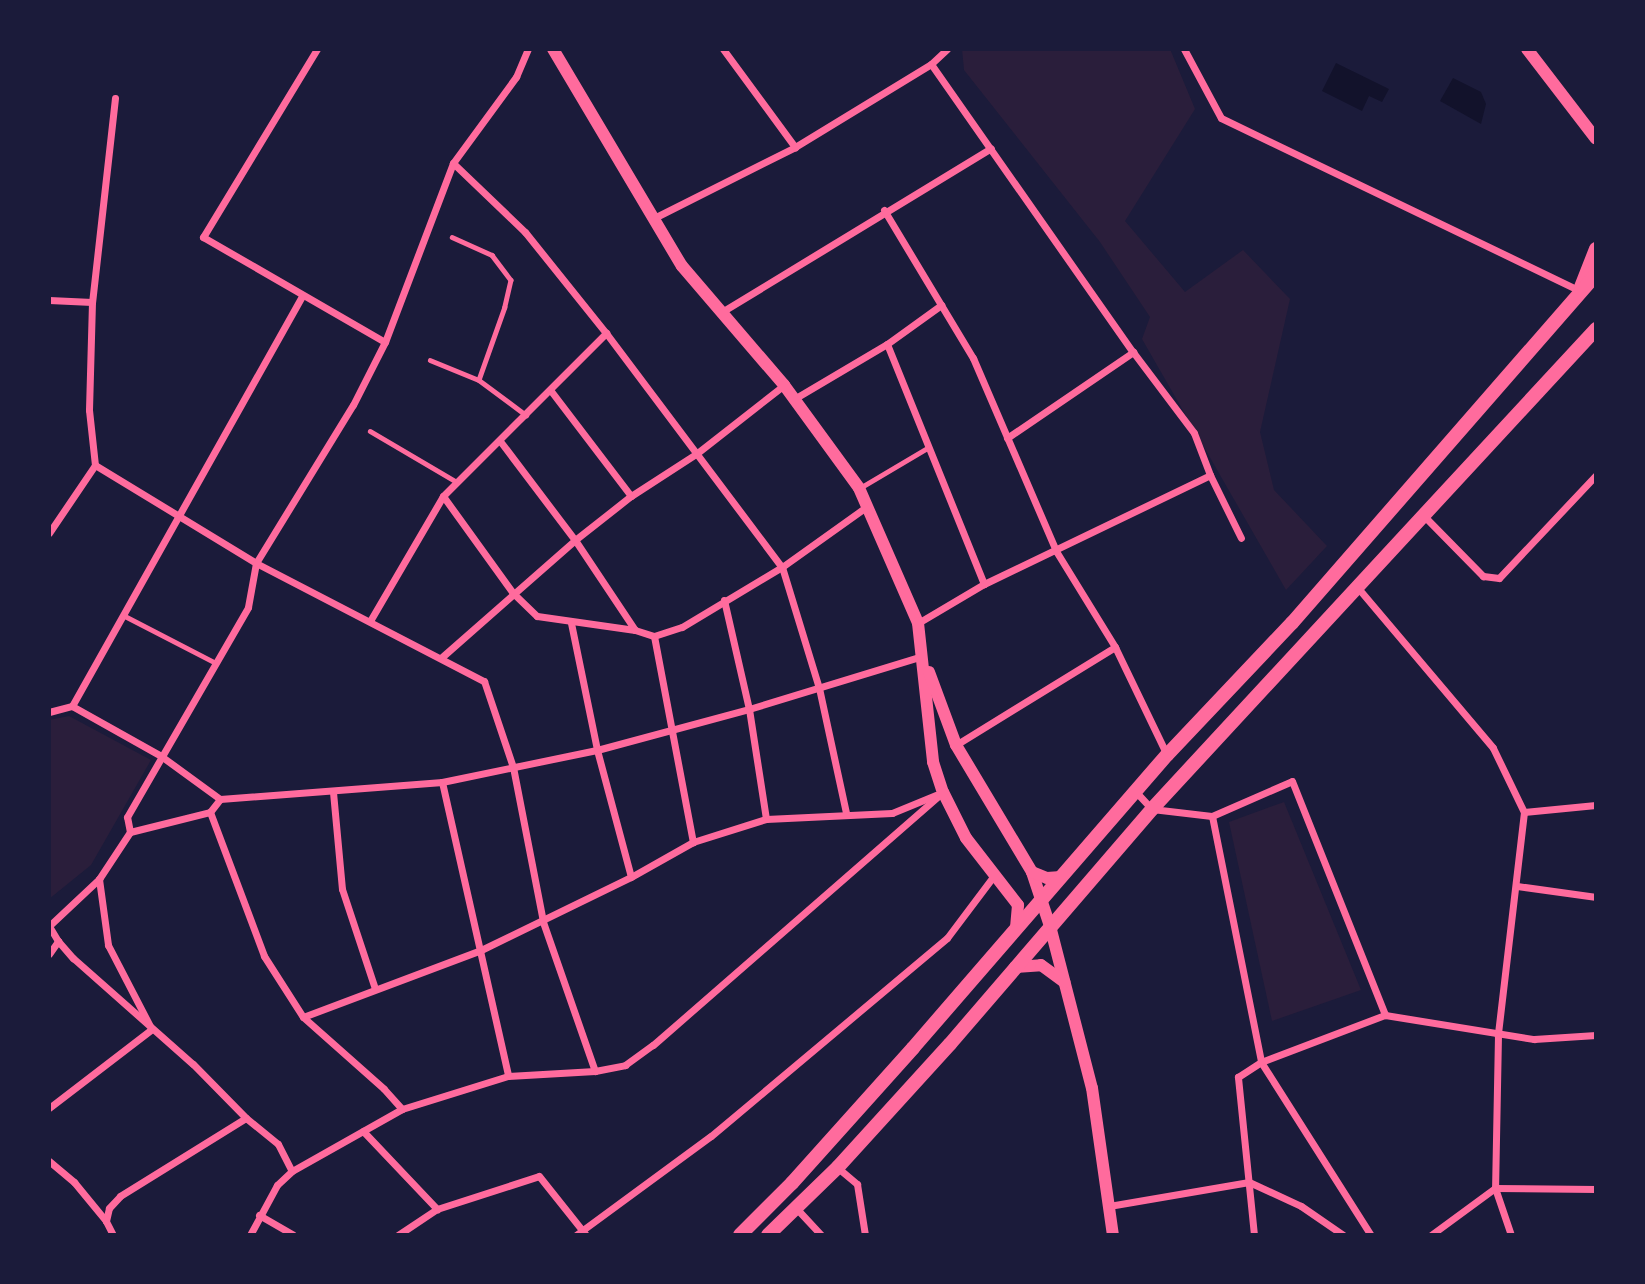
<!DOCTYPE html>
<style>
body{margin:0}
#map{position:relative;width:1645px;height:1284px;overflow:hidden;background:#1b1b3a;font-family:Lato,sans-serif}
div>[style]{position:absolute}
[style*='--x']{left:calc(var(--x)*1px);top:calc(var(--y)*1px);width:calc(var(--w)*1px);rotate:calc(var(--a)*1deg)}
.green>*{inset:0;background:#2a1e3b}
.water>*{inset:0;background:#12122b}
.service>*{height:4.5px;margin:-2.25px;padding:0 2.25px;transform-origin:2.25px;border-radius:2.25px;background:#ff6b9d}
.minor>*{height:7px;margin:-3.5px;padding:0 3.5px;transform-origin:3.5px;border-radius:3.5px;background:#ff6b9d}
.secondary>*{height:12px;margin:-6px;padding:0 6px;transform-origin:6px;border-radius:6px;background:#ff6b9d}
.primary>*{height:14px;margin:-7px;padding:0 7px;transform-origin:7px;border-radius:7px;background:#ff6b9d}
span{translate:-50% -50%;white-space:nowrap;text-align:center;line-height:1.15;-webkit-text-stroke:6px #1b1b3a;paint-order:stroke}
.frame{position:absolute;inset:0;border:51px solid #1b1b3a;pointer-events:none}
</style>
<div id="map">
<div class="green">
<i style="clip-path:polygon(962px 49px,1170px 49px,1195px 109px,1125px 221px,1185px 292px,1243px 250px,1290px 299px,1260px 432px,1274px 490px,1327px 546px,1286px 590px,1142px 339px,1150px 317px,1100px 242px,964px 70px)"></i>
<i style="clip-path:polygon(69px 716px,151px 760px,91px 865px,49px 899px,49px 720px)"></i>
<i style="clip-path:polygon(1284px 802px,1361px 990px,1272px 1021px,1229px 822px)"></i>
</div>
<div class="water">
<i style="clip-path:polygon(1336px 63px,1389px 89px,1382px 102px,1369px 96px,1362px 111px,1322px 91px)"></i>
<i style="clip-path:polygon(1453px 78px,1481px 92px,1486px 104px,1481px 124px,1440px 101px)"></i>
</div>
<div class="service">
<i style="--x:452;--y:237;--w:44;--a:24.2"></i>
<i style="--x:492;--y:255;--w:31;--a:53"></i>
<i style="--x:511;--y:280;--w:28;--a:103"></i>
<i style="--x:505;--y:307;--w:77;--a:109.6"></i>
<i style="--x:430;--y:360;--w:53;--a:22.2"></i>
<i style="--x:479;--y:380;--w:59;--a:36.7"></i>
<i style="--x:370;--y:431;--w:101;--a:30.4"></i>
<i style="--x:860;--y:488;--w:80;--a:-30.7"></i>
<i style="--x:123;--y:615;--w:105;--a:27.3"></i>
</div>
<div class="minor">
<i style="--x:317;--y:49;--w:220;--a:121.2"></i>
<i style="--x:203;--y:237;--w:210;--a:30"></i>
<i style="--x:723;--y:49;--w:122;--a:53.7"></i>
<i style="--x:1184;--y:49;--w:78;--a:61.8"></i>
<i style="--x:1221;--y:118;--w:399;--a:25.7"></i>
<i style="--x:931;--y:64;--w:352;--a:55"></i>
<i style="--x:1133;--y:352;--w:101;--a:53"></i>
<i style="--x:1194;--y:433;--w:45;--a:69.1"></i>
<i style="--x:1210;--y:475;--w:70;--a:63.8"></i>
<i style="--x:115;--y:98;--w:205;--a:96.4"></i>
<i style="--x:92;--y:302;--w:108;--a:91.6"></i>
<i style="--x:89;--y:410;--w:55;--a:83.8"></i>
<i style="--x:95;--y:465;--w:188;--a:31.3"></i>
<i style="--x:256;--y:563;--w:257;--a:27.4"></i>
<i style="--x:484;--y:681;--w:91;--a:71.4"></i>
<i style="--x:513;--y:767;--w:158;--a:79"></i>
<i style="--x:543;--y:922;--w:158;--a:70.8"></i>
<i style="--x:453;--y:163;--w:100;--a:43.8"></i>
<i style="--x:525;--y:232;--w:129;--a:51.3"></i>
<i style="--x:606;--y:333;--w:293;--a:53.1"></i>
<i style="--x:782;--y:567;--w:127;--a:73"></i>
<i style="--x:819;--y:688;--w:128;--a:77.8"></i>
<i style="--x:884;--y:210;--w:173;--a:59"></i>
<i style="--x:973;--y:358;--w:210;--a:66.7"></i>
<i style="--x:1056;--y:551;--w:113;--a:58.4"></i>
<i style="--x:1115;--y:647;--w:187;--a:148.4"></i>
<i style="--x:654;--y:218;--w:158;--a:-26.7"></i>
<i style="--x:795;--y:147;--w:159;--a:-31.4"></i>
<i style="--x:931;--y:64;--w:22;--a:-43"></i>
<i style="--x:49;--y:300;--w:43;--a:2.7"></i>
<i style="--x:720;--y:313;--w:317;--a:-31.3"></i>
<i style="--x:887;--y:344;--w:259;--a:68"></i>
<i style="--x:551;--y:391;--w:132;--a:52.7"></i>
<i style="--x:794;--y:399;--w:108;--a:-30.6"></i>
<i style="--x:887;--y:344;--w:67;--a:-35.8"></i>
<i style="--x:1007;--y:438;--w:153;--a:-34.3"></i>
<i style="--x:500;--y:441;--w:124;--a:52.9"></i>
<i style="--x:575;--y:540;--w:108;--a:56.3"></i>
<i style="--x:443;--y:496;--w:120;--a:54.2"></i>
<i style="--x:513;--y:593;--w:33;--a:44"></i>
<i style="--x:537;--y:616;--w:99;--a:8.1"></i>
<i style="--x:635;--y:630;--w:20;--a:18"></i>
<i style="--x:654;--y:636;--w:29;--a:-18"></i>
<i style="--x:682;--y:627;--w:117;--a:-31"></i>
<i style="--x:782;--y:567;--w:103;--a:-35.5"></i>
<i style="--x:1425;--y:517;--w:83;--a:45.5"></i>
<i style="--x:1483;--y:576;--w:16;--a:7"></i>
<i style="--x:1499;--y:578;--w:141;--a:-46.7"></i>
<i style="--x:49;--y:533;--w:82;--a:-55.9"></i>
<i style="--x:1358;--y:588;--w:209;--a:49.8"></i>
<i style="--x:1493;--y:748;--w:71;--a:64.2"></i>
<i style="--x:1524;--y:812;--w:225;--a:96.7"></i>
<i style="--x:1498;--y:1035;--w:153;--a:91.1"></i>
<i style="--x:1495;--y:1188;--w:50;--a:71.2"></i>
<i style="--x:724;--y:600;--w:112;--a:77.1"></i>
<i style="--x:749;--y:709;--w:111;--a:81.2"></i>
<i style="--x:370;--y:621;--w:145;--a:-59.7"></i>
<i style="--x:443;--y:496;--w:231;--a:-45"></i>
<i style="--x:571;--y:623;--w:130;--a:78.4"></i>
<i style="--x:597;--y:750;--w:131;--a:75"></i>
<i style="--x:918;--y:623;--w:77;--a:-30.6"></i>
<i style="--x:984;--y:584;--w:251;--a:-25.7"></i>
<i style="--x:654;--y:636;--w:210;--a:79.3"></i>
<i style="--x:1115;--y:647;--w:120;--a:64.3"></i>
<i style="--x:442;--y:657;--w:177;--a:-41.3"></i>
<i style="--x:575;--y:540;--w:71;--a:-38.2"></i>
<i style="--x:631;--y:496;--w:77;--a:-32.9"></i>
<i style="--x:696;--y:454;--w:112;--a:-38.1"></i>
<i style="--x:72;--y:706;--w:471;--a:-60.7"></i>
<i style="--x:49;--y:712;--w:24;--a:-15"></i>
<i style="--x:72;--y:706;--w:102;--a:29.3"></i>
<i style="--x:161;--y:756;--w:73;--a:36.1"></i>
<i style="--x:442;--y:782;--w:301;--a:77.3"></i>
<i style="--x:333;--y:792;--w:97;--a:84.7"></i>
<i style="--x:342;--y:889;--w:105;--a:71.7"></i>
<i style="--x:1136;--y:792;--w:23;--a:47"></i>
<i style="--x:1152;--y:809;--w:60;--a:6.7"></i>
<i style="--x:1212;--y:816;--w:87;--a:-23.6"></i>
<i style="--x:1292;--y:781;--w:252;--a:68.3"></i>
<i style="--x:210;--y:812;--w:154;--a:69.4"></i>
<i style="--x:264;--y:956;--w:72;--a:57.4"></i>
<i style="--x:303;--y:1017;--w:108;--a:41.6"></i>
<i style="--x:384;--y:1089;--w:27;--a:48"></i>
<i style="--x:1524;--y:812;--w:72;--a:-5.6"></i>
<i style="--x:1212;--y:816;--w:251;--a:78.7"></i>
<i style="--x:1261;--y:1062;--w:205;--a:57.6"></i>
<i style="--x:130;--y:832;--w:82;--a:-14"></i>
<i style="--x:210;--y:812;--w:16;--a:-52"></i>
<i style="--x:220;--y:799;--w:223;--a:-4.4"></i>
<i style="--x:442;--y:782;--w:158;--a:-11.7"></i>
<i style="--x:597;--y:750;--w:157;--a:-15.1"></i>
<i style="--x:749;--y:709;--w:181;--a:-17"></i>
<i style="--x:99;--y:879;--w:67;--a:82.2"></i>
<i style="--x:108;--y:945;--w:91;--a:62.6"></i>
<i style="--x:1517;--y:886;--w:80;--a:7.9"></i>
<i style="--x:49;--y:926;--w:69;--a:-43.2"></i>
<i style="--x:99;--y:879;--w:56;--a:-56.6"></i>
<i style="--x:130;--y:832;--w:15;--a:-101"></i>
<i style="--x:127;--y:817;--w:242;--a:-60"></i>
<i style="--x:248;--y:607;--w:45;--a:-79.7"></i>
<i style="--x:256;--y:563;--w:185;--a:-58.5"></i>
<i style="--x:353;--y:405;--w:71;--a:-63.1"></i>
<i style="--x:385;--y:342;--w:191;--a:-69.2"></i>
<i style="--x:453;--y:163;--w:107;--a:-53.8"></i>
<i style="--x:516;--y:77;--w:30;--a:-67"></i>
<i style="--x:58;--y:941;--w:23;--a:49"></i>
<i style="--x:73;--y:958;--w:160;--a:41.5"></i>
<i style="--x:193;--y:1064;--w:76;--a:45.5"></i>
<i style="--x:246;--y:1118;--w:41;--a:39.1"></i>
<i style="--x:278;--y:1144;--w:30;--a:63"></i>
<i style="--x:49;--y:954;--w:16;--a:-55"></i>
<i style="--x:58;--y:941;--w:17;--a:-121"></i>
<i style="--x:303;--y:1017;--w:190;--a:-20.6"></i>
<i style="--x:481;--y:950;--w:167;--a:-26"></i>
<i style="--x:631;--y:877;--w:71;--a:-29.4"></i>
<i style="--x:693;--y:842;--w:77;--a:-17.5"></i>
<i style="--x:766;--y:819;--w:126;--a:-2.7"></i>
<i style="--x:892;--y:813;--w:48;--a:-22.2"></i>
<i style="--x:49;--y:1108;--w:130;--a:-37.5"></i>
<i style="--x:363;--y:1131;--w:108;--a:46.5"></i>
<i style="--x:49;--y:1161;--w:33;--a:40"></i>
<i style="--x:74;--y:1182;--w:50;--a:50.6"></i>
<i style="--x:838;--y:1168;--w:25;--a:40"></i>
<i style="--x:857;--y:1184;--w:52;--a:81.1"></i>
<i style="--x:1109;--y:1206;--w:142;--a:-9.7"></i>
<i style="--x:1249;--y:1182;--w:57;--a:24.8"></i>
<i style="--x:1301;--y:1206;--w:51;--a:34.6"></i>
<i style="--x:796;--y:1208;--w:37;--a:47"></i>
<i style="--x:259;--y:1215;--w:39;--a:30"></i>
<i style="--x:113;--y:1235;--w:16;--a:-117"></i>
<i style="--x:106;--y:1221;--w:13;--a:-77"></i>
<i style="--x:109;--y:1208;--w:16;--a:-47"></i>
<i style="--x:120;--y:1196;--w:148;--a:-31.8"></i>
<i style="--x:250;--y:1235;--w:57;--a:-61.6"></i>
<i style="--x:277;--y:1185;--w:21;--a:-43"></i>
<i style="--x:292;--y:1171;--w:126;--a:-29.4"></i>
<i style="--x:402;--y:1109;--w:111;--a:-17.3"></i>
<i style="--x:508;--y:1076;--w:87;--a:-3.3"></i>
<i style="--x:595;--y:1071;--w:31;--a:-11"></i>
<i style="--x:625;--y:1065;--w:34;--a:-36"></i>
<i style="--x:653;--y:1045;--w:385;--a:-41.1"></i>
<i style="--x:398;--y:1235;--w:47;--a:-33.7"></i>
<i style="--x:437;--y:1209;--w:107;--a:-17.9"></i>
<i style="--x:539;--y:1176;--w:75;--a:51.5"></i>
<i style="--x:576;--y:1235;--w:167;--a:-36.3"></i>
<i style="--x:711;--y:1136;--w:308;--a:-40"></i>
<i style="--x:947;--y:938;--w:80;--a:-53.1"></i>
<i style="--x:1254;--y:1235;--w:159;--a:-95.8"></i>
<i style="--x:1238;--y:1077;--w:27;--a:-33"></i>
<i style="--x:1261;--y:1062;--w:133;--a:-20.8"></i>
<i style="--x:1385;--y:1015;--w:151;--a:9.2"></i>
<i style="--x:1534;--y:1039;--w:62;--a:-3.7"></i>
<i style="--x:1431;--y:1235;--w:79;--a:-36.3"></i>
<i style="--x:1495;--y:1188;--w:101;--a:0.6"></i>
</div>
<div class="secondary">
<i style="--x:553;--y:49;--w:252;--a:59.3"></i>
<i style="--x:682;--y:266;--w:157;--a:49.4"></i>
<i style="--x:784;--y:385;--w:127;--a:53.9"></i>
<i style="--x:859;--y:488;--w:147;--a:66.4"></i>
<i style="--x:918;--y:623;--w:140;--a:83.8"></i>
<i style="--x:933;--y:762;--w:32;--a:72"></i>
<i style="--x:943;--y:792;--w:51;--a:63.4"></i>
<i style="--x:966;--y:838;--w:85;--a:52.2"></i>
<i style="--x:1018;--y:905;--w:25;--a:95"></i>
<i style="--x:1527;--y:49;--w:113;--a:52.5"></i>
<i style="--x:929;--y:672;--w:78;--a:69.7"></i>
<i style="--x:956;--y:745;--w:148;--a:59.1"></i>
<i style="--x:1032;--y:872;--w:57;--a:71.6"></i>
<i style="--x:1050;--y:926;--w:167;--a:75.5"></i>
<i style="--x:1092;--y:1088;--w:148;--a:81.9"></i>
<i style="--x:1032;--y:872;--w:16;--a:22"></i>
<i style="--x:1047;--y:878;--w:14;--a:-4"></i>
<i style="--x:1015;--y:967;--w:26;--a:-4"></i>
<i style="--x:1041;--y:965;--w:29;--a:36"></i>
</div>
<div class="primary">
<i style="--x:1581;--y:287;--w:41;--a:-68.5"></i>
<i style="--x:740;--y:1235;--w:74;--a:-45"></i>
<i style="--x:792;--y:1183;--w:181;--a:-48.1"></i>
<i style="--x:913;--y:1048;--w:388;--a:-49.1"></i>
<i style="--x:1167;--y:755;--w:182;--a:-46.6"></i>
<i style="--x:1292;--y:623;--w:462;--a:-48.9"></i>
<i style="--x:768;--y:1235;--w:98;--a:-44.2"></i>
<i style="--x:838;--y:1167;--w:166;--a:-47.7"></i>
<i style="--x:950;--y:1044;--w:310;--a:-49.3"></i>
<i style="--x:1152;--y:809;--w:654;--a:-47.23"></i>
</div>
<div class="frame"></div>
</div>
